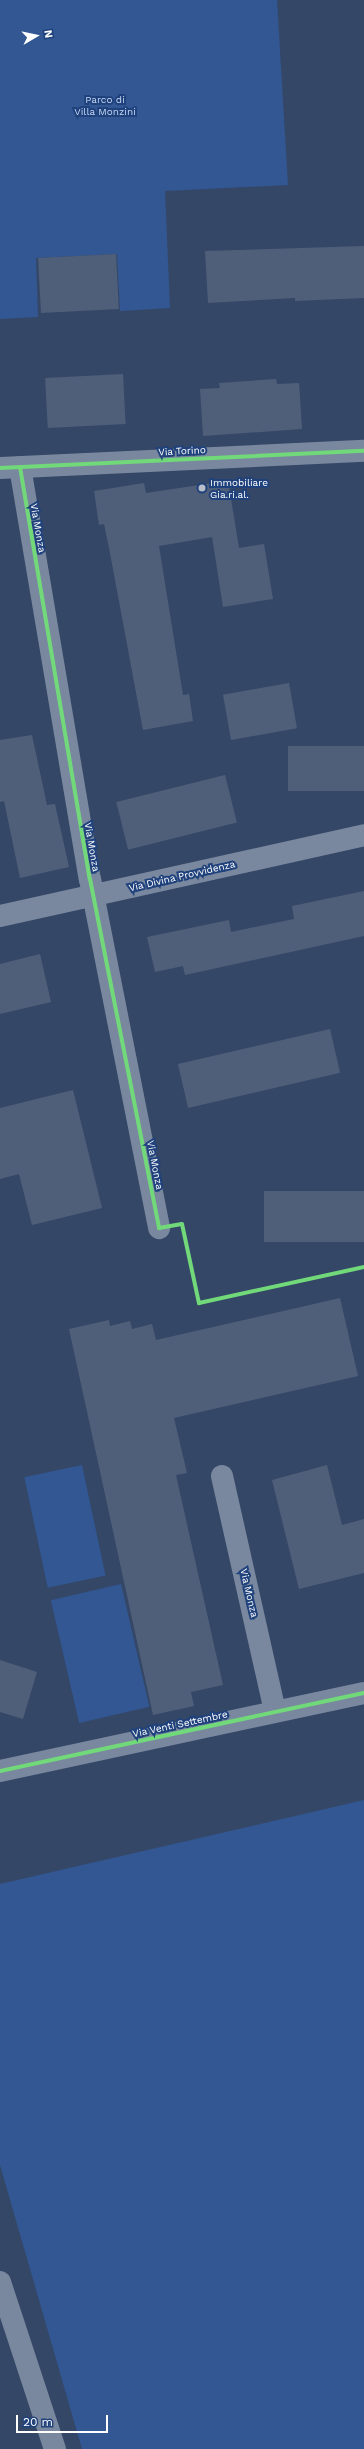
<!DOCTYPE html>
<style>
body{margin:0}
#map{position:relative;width:364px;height:2449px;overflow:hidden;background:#344767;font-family:"Work Sans",sans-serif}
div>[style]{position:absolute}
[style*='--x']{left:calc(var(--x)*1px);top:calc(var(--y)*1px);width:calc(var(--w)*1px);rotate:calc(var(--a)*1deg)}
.green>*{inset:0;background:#325793;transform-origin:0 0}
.building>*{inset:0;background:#505f79;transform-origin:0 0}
.street>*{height:22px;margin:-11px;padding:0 11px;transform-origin:11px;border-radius:11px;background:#79889e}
.cycleway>*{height:4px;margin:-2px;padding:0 2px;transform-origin:2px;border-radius:2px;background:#71d979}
.dots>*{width:11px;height:11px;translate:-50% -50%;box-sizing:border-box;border:2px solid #1f417c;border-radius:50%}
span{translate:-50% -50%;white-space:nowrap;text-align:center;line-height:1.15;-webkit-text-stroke:4px #1f417c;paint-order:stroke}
.park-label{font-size:10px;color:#c5d8f5}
.street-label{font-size:10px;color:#fff}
.poi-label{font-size:10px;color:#fff}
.left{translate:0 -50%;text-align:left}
.north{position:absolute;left:16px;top:16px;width:40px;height:40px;-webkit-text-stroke:3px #1f417c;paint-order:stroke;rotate:81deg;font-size:11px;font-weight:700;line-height:16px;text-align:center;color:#fff}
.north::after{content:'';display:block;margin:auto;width:14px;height:18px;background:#fff;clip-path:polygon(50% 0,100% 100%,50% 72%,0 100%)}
.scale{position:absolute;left:16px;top:2415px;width:92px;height:18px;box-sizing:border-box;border:2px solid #fff;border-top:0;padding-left:5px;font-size:12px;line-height:14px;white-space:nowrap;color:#fff;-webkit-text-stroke:3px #1f417c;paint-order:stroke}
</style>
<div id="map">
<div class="green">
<i style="clip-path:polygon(0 0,277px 0,288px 185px,165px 191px,170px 308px,120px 311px,117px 254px,36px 258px,38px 317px,0 319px)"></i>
<i style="left:82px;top:1465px;width:113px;height:59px;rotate:78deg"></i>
<i style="left:121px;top:1584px;width:126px;height:72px;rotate:77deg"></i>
<i style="clip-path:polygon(364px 1800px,364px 2449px,82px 2449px,0 2165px,0 1884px)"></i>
</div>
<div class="building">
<i style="clip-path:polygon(364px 246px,364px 298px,295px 301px,295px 298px,208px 303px,205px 251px)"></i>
<i style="left:116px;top:254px;width:55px;height:78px;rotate:87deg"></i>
<i style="left:123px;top:374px;width:50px;height:78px;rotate:87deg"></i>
<i style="clip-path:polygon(276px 379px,277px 384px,299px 383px,302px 429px,203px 436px,200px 389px,220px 388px,219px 383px)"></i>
<i style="clip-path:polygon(226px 481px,227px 486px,229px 486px,239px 548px,264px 544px,273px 599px,223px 607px,212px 537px,159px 546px,183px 695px,189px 694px,193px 721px,143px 730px,109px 548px,104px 524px,99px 525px,94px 491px,144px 483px,146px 493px)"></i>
<i style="left:289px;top:683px;width:46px;height:67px;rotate:80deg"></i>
<i style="clip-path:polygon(32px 735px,47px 805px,55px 804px,69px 867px,20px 878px,4px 801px,0 802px,0 740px)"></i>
<i style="left:364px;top:746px;width:45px;height:76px;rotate:90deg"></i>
<i style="left:225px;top:775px;width:49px;height:112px;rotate:76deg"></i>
<i style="clip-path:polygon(364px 891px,364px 936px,185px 975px,183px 966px,155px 972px,147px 937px,229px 920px,231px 932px,294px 919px,292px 906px)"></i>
<i style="clip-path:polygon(40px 954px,51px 1002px,0 1014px,0 964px)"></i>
<i style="left:330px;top:1029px;width:45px;height:156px;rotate:77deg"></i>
<i style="clip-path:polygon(73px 1090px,102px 1208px,32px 1225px,19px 1174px,0 1179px,0 1108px)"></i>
<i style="left:364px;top:1191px;width:51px;height:100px;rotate:90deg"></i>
<i style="clip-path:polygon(340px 1298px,358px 1376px,174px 1418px,187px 1473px,176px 1475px,223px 1685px,191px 1692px,194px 1706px,153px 1715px,69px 1329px,109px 1320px,110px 1326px,130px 1321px,132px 1329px,152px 1324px,156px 1340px)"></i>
<i style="clip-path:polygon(327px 1465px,342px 1525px,364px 1519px,364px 1573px,299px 1589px,272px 1480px)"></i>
<i style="clip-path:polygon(0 1660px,37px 1672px,23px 1719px,0 1712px)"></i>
</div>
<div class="street">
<i style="--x:20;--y:467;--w:418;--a:80.4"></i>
<i style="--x:90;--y:879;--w:356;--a:78.8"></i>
<i style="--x:0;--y:468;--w:364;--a:-2.7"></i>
<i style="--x:0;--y:916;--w:373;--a:-12.5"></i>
<i style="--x:222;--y:1476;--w:241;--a:77.3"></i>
<i style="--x:0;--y:1771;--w:372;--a:-12.1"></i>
<i style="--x:0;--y:2282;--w:176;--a:71.8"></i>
</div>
<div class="cycleway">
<i style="--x:20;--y:467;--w:418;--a:80.4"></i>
<i style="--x:90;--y:879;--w:356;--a:78.8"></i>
<i style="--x:159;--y:1228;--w:23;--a:-10"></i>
<i style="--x:182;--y:1224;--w:81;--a:77.9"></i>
<i style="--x:199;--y:1303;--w:169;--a:-12.3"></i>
<i style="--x:0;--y:468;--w:364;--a:-2.7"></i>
<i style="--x:0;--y:1771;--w:372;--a:-12.1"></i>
</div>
<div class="dots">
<i style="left:202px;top:488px;background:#b8bfca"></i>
</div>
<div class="park-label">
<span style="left:105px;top:105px">Parco di<br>Villa Monzini</span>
</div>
<div class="street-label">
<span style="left:182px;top:451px;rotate:-3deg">Via Torino</span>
<span style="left:38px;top:528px;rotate:80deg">Via Monza</span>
<span style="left:92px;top:847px;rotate:80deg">Via Monza</span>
<span style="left:182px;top:876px;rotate:-13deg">Via Divina Provvidenza</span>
<span style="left:155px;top:1165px;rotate:79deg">Via Monza</span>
<span style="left:249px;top:1593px;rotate:77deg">Via Monza</span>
<span style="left:180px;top:1724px;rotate:-12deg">Via Venti Settembre</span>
</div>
<div class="poi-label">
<span class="left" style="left:210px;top:488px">Immobiliare<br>Gia.ri.al.</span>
</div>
<div class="north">N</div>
<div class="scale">20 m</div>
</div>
